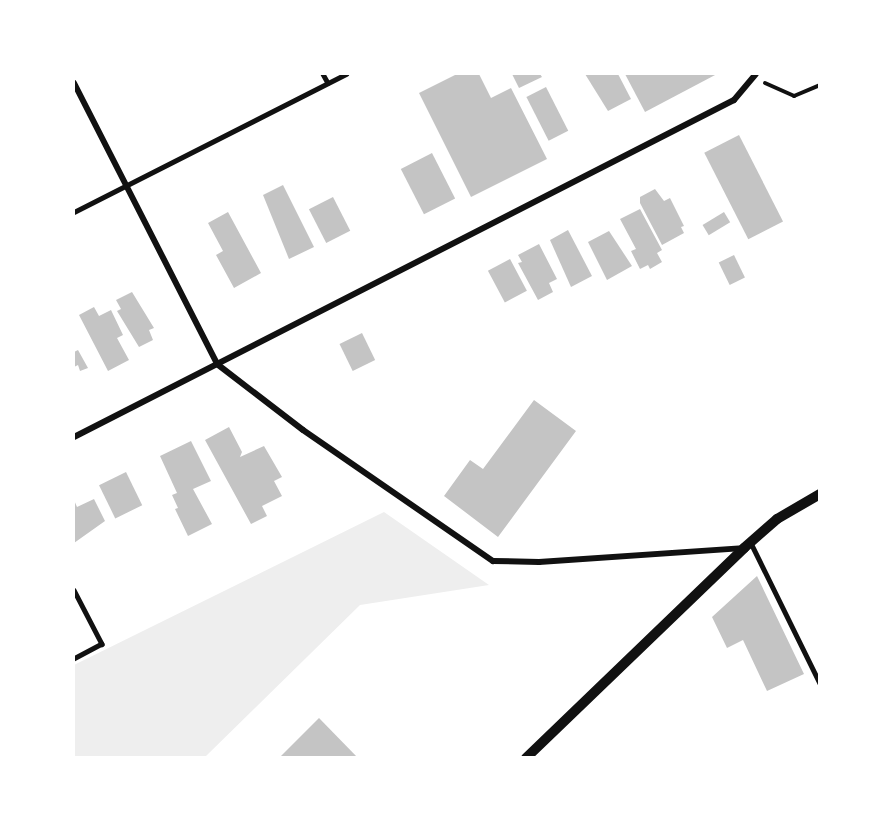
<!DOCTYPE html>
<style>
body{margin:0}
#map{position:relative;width:893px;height:831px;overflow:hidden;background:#fff;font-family:Inter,sans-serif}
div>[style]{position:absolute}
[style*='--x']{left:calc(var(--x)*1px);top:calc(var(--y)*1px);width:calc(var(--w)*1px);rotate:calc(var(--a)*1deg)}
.green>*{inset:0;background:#eee}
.building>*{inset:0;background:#c4c4c4;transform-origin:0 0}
.path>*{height:4px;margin:-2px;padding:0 2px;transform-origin:2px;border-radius:2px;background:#111}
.service>*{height:4.5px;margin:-2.25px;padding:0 2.25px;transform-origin:2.25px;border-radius:2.25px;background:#111}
.minor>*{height:6px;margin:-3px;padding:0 3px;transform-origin:3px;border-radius:3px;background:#111}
.tertiary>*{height:10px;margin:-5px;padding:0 5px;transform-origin:5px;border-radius:5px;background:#111}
span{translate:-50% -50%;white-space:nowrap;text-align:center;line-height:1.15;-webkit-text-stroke:6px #fff;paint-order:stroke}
.frame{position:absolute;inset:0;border:75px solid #fff;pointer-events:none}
</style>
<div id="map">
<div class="green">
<i style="clip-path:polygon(384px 512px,489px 585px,360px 605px,205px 757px,74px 757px,74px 665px)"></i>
</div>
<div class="building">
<i style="clip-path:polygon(457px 74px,479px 74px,491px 98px,511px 88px,547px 159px,471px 197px,419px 93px)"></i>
<i style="clip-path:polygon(512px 74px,540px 74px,542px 77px,519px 88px)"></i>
<i style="clip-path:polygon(585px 74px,618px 74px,631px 99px,608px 111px)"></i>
<i style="clip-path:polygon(625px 74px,717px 74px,645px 112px)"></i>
<i style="left:546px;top:87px;width:49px;height:22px;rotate:63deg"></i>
<i style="left:739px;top:135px;width:97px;height:39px;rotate:63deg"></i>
<i style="left:432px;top:153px;width:51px;height:35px;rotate:63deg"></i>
<i style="clip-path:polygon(283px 185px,314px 247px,289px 259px,263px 195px)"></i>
<i style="clip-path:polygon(655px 189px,664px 201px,670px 198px,684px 226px,681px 227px,684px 233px,662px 245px,640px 203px,640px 197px)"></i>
<i style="left:333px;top:197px;width:38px;height:27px;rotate:63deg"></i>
<i style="clip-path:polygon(640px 209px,662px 250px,657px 253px,662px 262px,650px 269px,648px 265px,640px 269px,631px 251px,636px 249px,620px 219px)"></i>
<i style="clip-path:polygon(228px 212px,261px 273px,234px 288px,216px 255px,223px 251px,208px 223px)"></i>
<i style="left:724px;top:212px;width:12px;height:25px;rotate:59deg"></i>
<i style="clip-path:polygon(568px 230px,592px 276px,571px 287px,550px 240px)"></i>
<i style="clip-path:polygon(609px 231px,632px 266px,607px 280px,588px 242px)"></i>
<i style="clip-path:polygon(539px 244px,557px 279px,549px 283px,553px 292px,538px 300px,518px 263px,522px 262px,518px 255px)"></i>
<i style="left:734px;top:255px;width:25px;height:17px;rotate:64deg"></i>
<i style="left:510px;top:259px;width:36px;height:25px;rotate:62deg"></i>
<i style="clip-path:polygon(132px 292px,154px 328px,149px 330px,153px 340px,139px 347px,117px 311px,121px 309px,116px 300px)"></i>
<i style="clip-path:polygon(94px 307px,99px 316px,111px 310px,123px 335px,117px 338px,129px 360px,108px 371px,79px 315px)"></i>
<i style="left:362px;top:333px;width:30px;height:25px;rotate:64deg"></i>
<i style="clip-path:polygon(78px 350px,88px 368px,80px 371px,78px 365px,74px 367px,74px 352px)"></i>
<i style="clip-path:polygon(534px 400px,576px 431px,498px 537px,444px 496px,470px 460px,483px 469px)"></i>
<i style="clip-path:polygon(229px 427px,242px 452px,240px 457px,264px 446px,282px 477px,274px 481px,282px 496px,262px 506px,267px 516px,251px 524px,205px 440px)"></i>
<i style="clip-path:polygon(191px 441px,211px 481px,193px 489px,212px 524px,188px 536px,175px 509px,178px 508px,172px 495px,177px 493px,160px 456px)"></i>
<i style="left:126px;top:472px;width:37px;height:30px;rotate:64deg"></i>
<i style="clip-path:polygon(94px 499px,105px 521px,74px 543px,74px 500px,77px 507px)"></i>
<i style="clip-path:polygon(757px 576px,804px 674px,767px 691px,743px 640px,727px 648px,712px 617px)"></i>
<i style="clip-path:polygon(319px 718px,358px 758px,279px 758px)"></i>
</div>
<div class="path">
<i style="--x:765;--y:83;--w:32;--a:24"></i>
<i style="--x:794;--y:96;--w:28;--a:-23"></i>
</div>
<div class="service">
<i style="--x:323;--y:74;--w:10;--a:61"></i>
<i style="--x:74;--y:212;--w:305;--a:-26.9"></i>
<i style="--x:751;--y:543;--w:156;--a:63.8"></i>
<i style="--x:74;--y:590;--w:61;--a:62.6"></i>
<i style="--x:102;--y:644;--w:32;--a:152"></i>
</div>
<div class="minor">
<i style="--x:74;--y:83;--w:315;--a:63"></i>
<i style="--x:217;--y:364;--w:108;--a:37.5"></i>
<i style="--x:303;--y:430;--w:231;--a:34.6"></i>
<i style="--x:493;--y:561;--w:46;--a:1.2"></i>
<i style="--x:539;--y:562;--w:204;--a:-3.9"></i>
<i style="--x:74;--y:437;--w:741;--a:-27.05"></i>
<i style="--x:734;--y:100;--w:34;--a:-50"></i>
</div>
<div class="tertiary">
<i style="--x:526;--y:758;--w:303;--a:-43.9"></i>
<i style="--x:744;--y:548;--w:44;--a:-41.3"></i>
<i style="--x:777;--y:519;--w:50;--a:-30.2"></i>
</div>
<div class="frame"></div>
</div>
